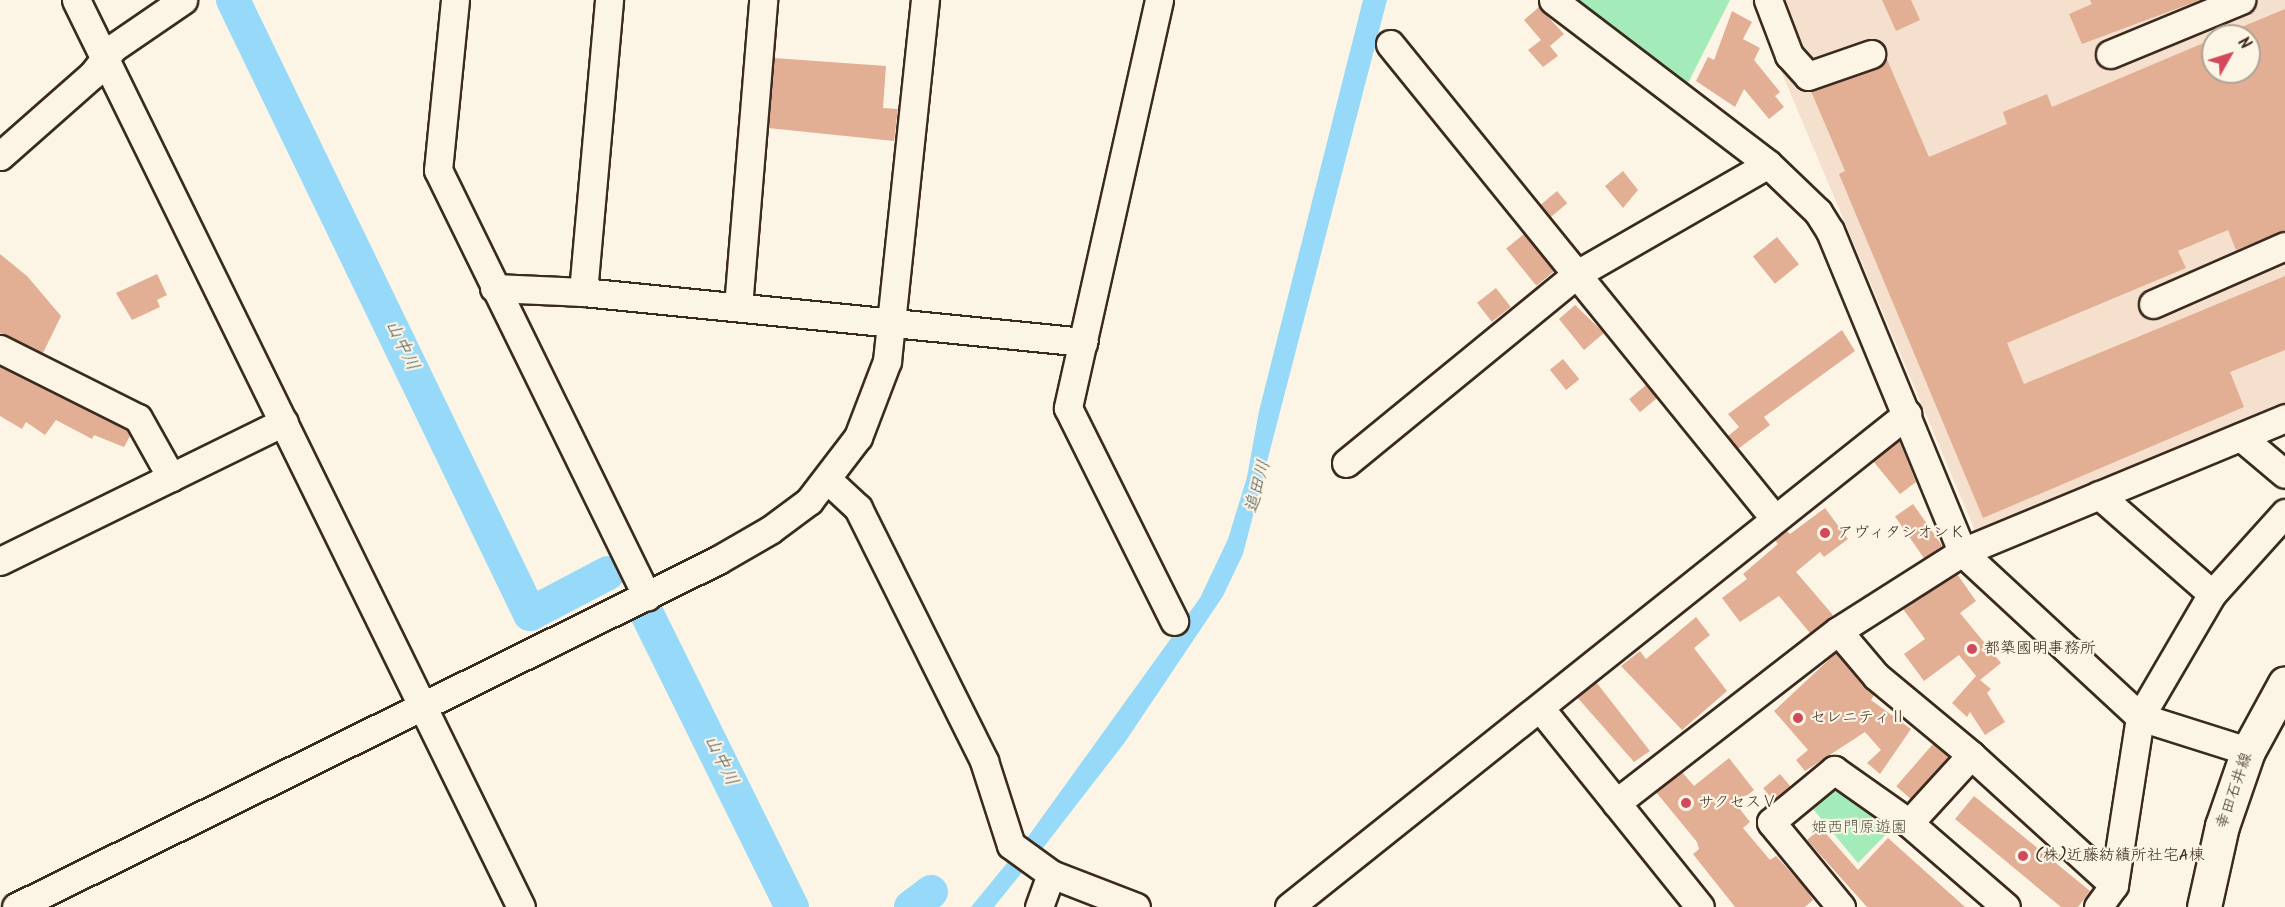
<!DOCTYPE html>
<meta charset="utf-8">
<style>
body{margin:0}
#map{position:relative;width:2285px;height:907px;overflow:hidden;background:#fcf5e5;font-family:Kalam,"Klee One",sans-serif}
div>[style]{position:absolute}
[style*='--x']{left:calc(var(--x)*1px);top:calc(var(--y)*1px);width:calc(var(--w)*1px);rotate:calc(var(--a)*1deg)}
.built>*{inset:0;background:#f4e0cd}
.green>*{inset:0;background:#a3ecba}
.water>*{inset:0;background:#97d9f9}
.river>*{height:34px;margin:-17px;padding:0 17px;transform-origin:17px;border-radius:17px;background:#97d9f9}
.building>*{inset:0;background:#e2af95;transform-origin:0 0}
.roads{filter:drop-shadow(2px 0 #3b2a1e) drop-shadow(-2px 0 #3b2a1e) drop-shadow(0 2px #3b2a1e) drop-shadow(0 -2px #3b2a1e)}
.minor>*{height:27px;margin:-13.5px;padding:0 13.5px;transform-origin:13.5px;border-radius:13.5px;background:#fcf5e5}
.major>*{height:33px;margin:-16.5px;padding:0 16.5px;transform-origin:16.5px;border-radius:16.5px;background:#fcf5e5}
.dots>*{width:16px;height:16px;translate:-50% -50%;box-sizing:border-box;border:3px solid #fcf5e5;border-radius:50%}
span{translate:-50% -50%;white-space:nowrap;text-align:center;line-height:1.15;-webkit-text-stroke:4.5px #fcf5e5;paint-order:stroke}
.poi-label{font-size:16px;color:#3b2a1e}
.left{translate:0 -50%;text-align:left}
.street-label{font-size:16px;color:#3b2a1e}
.park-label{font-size:16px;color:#555a45}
.water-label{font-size:18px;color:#525655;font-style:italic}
.north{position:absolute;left:2201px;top:24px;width:60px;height:60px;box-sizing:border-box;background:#fcf5e5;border:2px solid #afa495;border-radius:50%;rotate:51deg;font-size:16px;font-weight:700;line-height:24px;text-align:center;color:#3b2a1e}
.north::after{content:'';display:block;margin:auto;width:21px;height:27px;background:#d1495b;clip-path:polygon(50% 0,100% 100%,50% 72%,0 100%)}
</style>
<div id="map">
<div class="built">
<i style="clip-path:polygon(evenodd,1751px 0,2285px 0,2285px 406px,1976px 533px,1751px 0,2213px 36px,2249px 36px,2249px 72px,2213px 72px,2213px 36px)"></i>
</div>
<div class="green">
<i style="clip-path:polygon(1574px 0,1730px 0,1686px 87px)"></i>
<i style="clip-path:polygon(1830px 785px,1836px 792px,1843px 786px,1895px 825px,1858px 863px,1808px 803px)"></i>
</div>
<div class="water">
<i style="clip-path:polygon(1363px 0,1387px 0,1243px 554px,1223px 596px,1125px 742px,1036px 857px,1022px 845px,1200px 598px,1228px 539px,1247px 477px,1259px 411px)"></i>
<i style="clip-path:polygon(1012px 857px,1028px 865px,994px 907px,971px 907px)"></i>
</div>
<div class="river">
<i style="--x:233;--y:0;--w:682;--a:64.19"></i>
<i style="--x:530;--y:614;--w:88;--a:-27.7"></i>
<i style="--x:648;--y:616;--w:325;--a:63.7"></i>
<i style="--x:911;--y:907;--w:25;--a:-37"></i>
</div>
<div class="building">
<i style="clip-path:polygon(1882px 0,1911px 0,1920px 20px,1896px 31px)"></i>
<i style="clip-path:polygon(2090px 0,2200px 0,2082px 44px,2069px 14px,2092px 4px)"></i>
<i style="clip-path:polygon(1539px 7px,1564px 34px,1550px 46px,1558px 56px,1543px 67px,1528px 50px,1541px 40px,1524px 20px)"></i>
<i style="clip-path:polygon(2285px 9px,2285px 230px,2236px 250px,2228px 230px,2178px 251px,2186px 268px,2007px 343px,2024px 384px,2285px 276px,2285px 350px,2230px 372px,2244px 407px,1983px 518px,1839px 174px,1845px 171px,1811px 91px,1876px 69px,1886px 57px,1929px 157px,2007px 124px,2003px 112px,2047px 94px,2052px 107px,2213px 39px,2213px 72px,2249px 72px,2249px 36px,2220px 36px)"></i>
<i style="clip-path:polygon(1732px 11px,1752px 22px,1743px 39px,1760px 48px,1754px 60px,1780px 92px,1775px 96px,1784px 107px,1769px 119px,1744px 89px,1735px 107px,1696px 81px,1708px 57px,1714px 60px)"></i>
<i style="clip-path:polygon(774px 58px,886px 66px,883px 108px,898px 109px,894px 141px,768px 128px)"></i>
<i style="clip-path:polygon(1623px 171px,1638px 190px,1623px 208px,1605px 186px)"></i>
<i style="left:1557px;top:191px;width:16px;height:21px;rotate:50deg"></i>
<i style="left:1524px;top:234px;width:48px;height:23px;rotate:51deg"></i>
<i style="left:1777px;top:237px;width:35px;height:31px;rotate:51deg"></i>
<i style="clip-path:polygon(0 254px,27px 276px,61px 316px,43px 353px,0 333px)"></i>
<i style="clip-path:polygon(157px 274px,167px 295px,157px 300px,160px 307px,132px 320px,116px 293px)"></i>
<i style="left:1496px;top:288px;width:24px;height:24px;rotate:52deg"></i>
<i style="clip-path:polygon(1575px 305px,1604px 333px,1584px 350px,1559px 319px)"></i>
<i style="clip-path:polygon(1842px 330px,1855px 351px,1764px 417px,1770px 425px,1738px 449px,1728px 436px,1739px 427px,1728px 414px)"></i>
<i style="left:1563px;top:359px;width:26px;height:17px;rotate:51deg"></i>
<i style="clip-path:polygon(0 367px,127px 430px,130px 436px,124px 447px,94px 435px,92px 439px,56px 420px,45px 435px,26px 422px,22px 429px,0 416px)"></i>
<i style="left:1646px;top:385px;width:17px;height:22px;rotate:50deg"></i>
<i style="clip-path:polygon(1899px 440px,1916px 482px,1900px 494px,1873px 461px)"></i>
<i style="left:1913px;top:504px;width:51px;height:22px;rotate:55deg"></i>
<i style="clip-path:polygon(1825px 508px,1848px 539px,1824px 557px,1820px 552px,1796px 572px,1833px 615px,1810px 633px,1779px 596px,1740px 622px,1722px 598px,1747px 579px,1743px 574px,1778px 544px,1775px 540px,1786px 530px,1790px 534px)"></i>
<i style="clip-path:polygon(1957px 574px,1976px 601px,1960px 613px,2001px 663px,1980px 680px,1991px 689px,1987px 693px,2005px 722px,1985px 735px,1970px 712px,1967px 717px,1952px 703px,1976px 676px,1959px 655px,1924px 681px,1904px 654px,1925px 639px,1903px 609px)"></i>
<i style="clip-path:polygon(1696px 617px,1710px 635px,1694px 648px,1727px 691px,1682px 730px,1621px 666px,1640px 651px,1646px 659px)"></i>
<i style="clip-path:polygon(1836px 653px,1874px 695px,1871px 700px,1911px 729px,1880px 774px,1867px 763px,1881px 750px,1865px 732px,1805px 771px,1796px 760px,1808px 750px,1774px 711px)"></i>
<i style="clip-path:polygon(1596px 682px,1650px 751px,1634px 762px,1577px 697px)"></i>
<i style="left:1933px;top:744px;width:20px;height:56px;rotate:41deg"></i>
<i style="clip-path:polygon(1729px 758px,1754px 790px,1736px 804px,1750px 822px,1743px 828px,1770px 860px,1776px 856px,1806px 889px,1813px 900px,1805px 907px,1735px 907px,1693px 854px,1699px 849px,1697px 842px,1656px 792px,1682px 772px,1694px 786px)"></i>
<i style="left:1780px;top:774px;width:16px;height:22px;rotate:50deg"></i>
<i style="clip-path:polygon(1974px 796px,2090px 891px,2078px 907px,2061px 907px,1955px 819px)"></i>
<i style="clip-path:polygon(1821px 828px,1858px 870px,1888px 838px,1965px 907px,1867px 907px,1807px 840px)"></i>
</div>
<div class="roads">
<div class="minor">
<i style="--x:76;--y:0;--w:1010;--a:63.87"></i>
<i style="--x:455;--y:0;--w:171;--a:95.7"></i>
<i style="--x:438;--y:170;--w:475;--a:63.9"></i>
<i style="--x:1159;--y:0;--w:418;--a:102.6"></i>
<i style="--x:1068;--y:408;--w:238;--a:63.5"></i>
<i style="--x:1553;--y:0;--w:270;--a:37.3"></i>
<i style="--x:1768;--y:164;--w:69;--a:43.8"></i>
<i style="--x:1818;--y:212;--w:22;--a:58"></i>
<i style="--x:1830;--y:231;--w:347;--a:67.6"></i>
<i style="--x:1962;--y:552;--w:243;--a:42.8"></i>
<i style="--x:2140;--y:717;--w:113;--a:17.5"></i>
<i style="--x:1768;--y:0;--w:59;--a:69.1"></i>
<i style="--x:1789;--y:55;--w:28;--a:48"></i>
<i style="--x:1808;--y:76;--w:67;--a:-19.2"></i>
<i style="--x:1390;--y:44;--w:611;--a:50.97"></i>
<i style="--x:2110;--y:54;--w:142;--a:-22.4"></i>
<i style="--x:0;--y:156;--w:123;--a:-41.4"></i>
<i style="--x:92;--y:75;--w:34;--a:-52"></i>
<i style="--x:113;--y:48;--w:85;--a:-34.4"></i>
<i style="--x:494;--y:288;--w:89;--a:2.6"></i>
<i style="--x:583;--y:292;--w:503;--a:5.7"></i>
<i style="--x:583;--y:292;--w:293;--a:-84.9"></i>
<i style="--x:2153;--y:304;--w:144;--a:-23.7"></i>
<i style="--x:738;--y:307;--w:308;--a:-85.3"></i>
<i style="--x:0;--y:349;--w:154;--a:26.6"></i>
<i style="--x:138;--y:418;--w:68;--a:60.8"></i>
<i style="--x:2241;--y:437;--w:57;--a:40.1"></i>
<i style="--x:1346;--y:463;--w:298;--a:-39.3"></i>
<i style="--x:1577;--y:274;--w:220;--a:-29.9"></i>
<i style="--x:828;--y:480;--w:41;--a:43"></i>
<i style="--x:858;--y:508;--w:283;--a:63.5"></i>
<i style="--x:984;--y:761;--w:88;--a:72.2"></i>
<i style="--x:1011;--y:845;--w:49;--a:35.9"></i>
<i style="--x:1051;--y:874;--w:91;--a:21.2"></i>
<i style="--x:2099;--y:495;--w:150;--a:41.2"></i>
<i style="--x:0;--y:561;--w:316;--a:-26.1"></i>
<i style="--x:1838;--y:631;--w:59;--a:49.8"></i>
<i style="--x:1876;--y:676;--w:124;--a:39.7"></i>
<i style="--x:1971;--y:755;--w:193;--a:42.3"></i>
<i style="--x:1540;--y:708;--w:255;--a:51.2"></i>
<i style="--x:1616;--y:803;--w:281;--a:-37.8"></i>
<i style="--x:1838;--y:631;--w:147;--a:-32.5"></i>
<i style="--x:1962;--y:552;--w:350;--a:-22.5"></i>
<i style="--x:1909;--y:823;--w:92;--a:-47.6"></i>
<i style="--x:16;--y:907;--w:783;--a:-26.3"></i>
<i style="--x:718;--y:560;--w:60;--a:-30"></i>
<i style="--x:770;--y:530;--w:49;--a:-36.6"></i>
<i style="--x:809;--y:501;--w:81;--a:-52.6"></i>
<i style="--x:858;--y:437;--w:81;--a:-69.1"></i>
<i style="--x:887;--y:361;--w:363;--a:-84"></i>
<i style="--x:1039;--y:907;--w:35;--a:-70"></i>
<i style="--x:1289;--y:907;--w:791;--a:-38.58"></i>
<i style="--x:1841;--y:907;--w:110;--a:-129.5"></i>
<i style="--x:1771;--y:822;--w:82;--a:-39.5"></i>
<i style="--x:1834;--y:770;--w:92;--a:35.2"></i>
<i style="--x:1909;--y:823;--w:128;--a:40.9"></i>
<i style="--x:2098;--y:907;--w:27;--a:-54"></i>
<i style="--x:2114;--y:885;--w:170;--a:-81.2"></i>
<i style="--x:2140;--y:717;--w:143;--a:-59.7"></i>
<i style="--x:2212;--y:594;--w:109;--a:-48"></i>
</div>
<div class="major">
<i style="--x:2204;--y:907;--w:83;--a:-77.5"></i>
<i style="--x:2222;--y:826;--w:79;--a:-70.9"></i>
<i style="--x:2248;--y:751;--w:77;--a:-61.4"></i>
</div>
</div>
<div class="dots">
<i style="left:1825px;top:533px;background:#d1495b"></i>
<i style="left:1972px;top:649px;background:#d1495b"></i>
<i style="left:1798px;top:718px;background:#d1495b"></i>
<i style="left:1686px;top:803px;background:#d1495b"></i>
<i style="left:2023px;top:856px;background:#d1495b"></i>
</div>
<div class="poi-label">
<span class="left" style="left:1837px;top:533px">アヴィタシオンＫ</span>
<span class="left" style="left:1984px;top:649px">都築國明事務所</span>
<span class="left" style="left:1810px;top:718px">セレニティⅡ</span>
<span class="left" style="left:1698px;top:803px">サクセスⅤ</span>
<span class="left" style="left:2035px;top:856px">(株)近藤紡績所社宅A棟</span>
</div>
<div class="street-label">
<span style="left:2235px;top:791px;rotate:-71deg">幸田石井線</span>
</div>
<div class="park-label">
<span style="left:1859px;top:828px">姫西門原遊園</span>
</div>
<div class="water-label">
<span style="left:401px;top:346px;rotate:64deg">山中川</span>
<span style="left:1259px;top:487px;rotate:-75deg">追田川</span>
<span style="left:720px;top:761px;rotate:64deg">山中川</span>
</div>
<div class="north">N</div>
</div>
